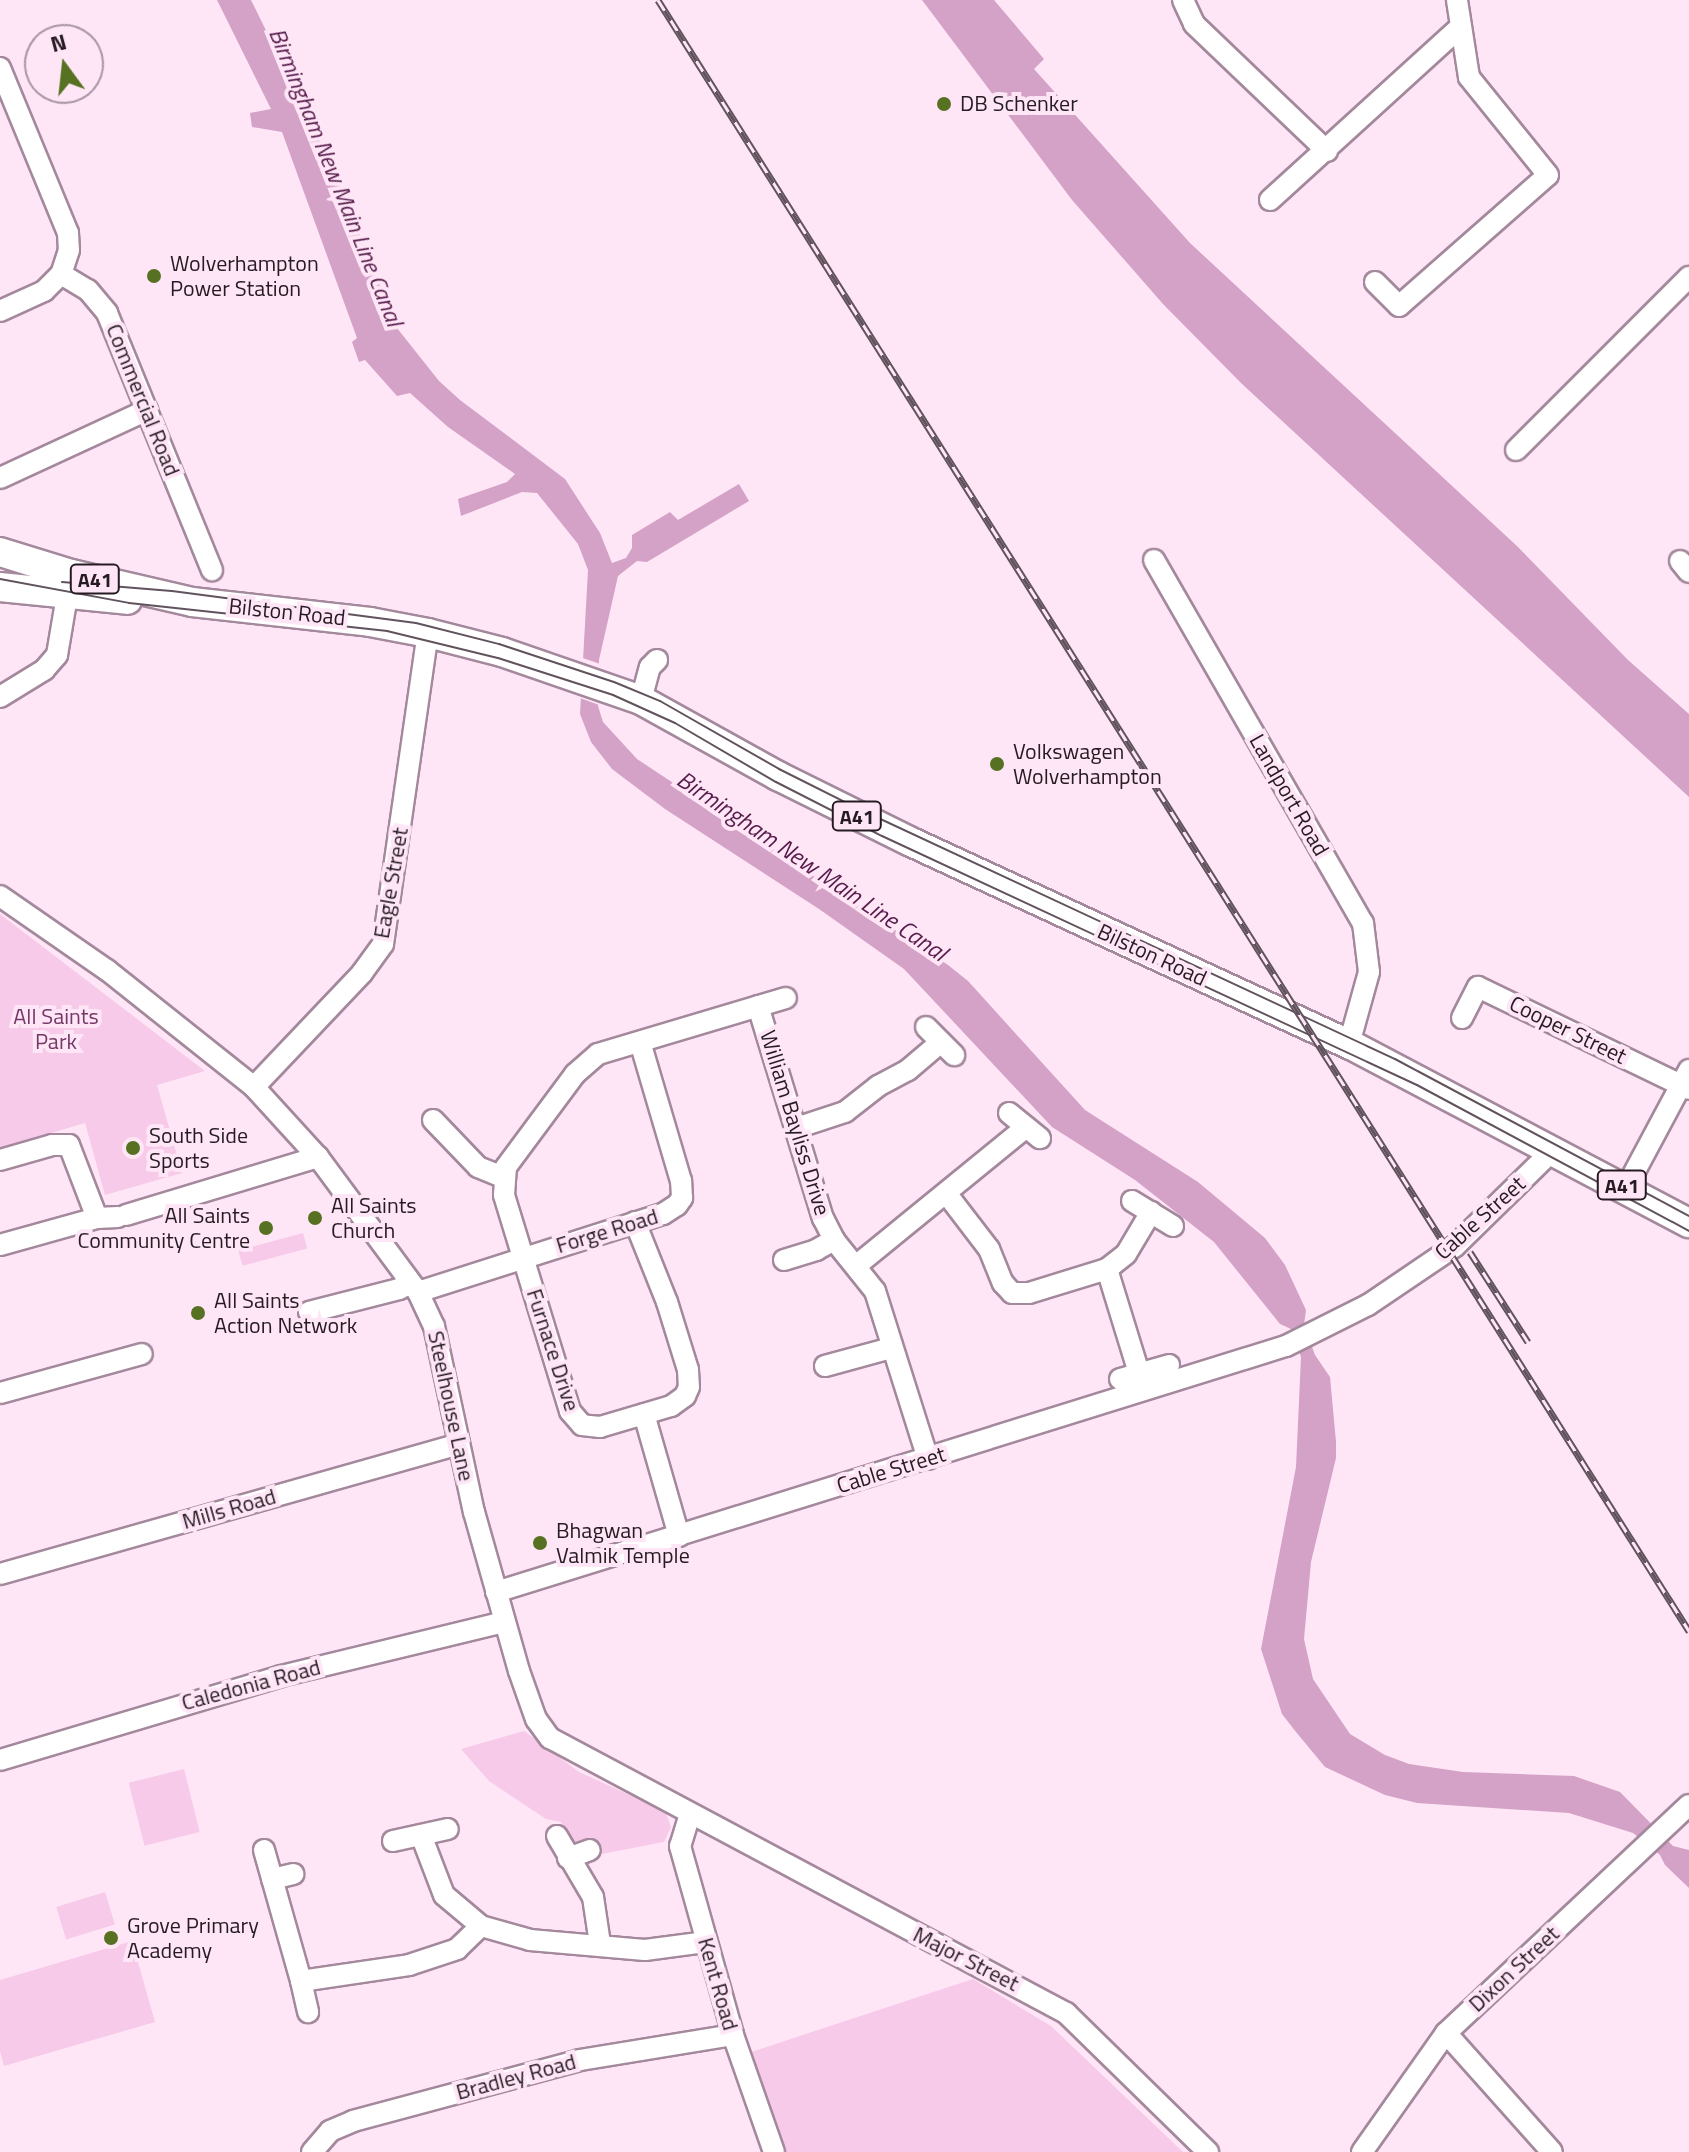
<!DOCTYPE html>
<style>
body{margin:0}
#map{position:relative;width:1689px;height:2152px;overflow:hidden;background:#fee6f7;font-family:"Titillium Web",sans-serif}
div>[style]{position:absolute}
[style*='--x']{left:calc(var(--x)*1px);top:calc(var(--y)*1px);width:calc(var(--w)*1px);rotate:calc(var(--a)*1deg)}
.green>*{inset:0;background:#f7caea;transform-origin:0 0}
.forest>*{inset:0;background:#d4a2c6}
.pier>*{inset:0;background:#fee6f7}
.roads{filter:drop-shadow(2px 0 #a4889c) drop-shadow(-2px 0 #a4889c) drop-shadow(0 2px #a4889c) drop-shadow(0 -2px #a4889c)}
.minor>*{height:20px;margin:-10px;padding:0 10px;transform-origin:10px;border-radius:10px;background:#fff}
.highway>*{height:28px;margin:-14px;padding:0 14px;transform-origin:14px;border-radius:14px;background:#fff}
.tram>*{height:2px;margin:-1px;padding:0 1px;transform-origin:1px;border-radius:1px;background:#61535d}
.rail>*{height:7px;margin-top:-3.5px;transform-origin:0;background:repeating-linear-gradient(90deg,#fee6f7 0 12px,#61535d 0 24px);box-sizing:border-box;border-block:2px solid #61535d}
.dots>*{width:22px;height:22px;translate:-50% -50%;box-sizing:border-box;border:4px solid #fee6f7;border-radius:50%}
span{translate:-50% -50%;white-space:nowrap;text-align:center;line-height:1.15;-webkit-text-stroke:8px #fee6f7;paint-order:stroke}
.shield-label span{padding:2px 6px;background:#fee6f7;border:2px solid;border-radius:6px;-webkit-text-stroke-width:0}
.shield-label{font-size:20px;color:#261b23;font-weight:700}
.poi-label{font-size:22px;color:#261b23}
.left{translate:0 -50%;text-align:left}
.right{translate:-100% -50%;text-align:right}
.street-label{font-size:22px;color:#261b23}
.park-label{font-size:22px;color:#753867}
.water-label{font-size:24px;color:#571c4b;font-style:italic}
.north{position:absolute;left:24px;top:24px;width:80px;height:80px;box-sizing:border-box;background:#fee6f7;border:2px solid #a895a2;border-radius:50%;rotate:345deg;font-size:22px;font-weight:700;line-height:32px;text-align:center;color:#261b23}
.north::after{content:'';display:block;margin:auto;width:28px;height:36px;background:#577123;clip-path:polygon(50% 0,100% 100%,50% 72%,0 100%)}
</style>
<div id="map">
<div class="green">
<i style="clip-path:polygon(0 914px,205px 1071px,157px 1085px,182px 1173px,105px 1195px,85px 1123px,0 1148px)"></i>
<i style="left:303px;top:1233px;width:16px;height:67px;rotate:75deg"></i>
<i style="clip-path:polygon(524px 1731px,579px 1772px,665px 1811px,671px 1827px,664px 1842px,596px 1855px,590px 1842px,572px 1845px,561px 1822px,546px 1819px,489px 1781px,461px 1749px)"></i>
<i style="left:184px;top:1769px;width:65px;height:57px;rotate:76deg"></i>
<i style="left:105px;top:1892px;width:34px;height:51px;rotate:73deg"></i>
<i style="clip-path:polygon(132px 1941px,155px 2022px,4px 2066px,0 2051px,0 1980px)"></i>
<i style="clip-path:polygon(973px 1979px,1051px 2026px,1183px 2152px,782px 2152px,751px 2052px)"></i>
</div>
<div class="forest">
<i style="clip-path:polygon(217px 0,251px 0,333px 167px,397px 328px,439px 381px,460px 400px,565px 479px,600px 533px,612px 563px,626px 558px,632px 548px,632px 535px,670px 512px,678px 520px,739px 484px,749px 501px,647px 562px,637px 561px,618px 576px,599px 660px,598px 706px,603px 722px,637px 759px,948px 965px,968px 981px,1085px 1110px,1198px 1182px,1265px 1238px,1285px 1265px,1306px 1310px,1304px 1325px,1315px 1355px,1330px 1377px,1336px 1442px,1336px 1458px,1311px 1562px,1304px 1639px,1313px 1679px,1350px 1734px,1385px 1755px,1409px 1764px,1463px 1772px,1574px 1776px,1620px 1792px,1673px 1846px,1689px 1850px,1689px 1888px,1665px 1865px,1660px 1855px,1633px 1833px,1569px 1813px,1417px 1803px,1385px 1795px,1325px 1767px,1296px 1732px,1282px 1714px,1261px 1649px,1296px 1467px,1301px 1357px,1291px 1329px,1280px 1324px,1214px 1242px,1135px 1180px,1052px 1127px,904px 969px,819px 909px,665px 809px,612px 769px,591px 742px,580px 714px,588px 570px,578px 544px,537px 493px,522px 492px,461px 516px,458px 499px,507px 482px,515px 474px,448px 427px,410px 393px,397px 396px,365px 360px,359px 362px,352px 342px,357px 338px,282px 132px,252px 127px,250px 113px,271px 109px)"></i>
<i style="clip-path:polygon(922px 0,994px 0,1044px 59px,1034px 69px,1190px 243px,1518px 547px,1628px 660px,1689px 714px,1689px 797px,1241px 383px,1163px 304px,1072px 200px)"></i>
</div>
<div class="pier">
<i style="clip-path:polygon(580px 657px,603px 665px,602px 706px,577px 697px)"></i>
</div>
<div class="roads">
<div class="minor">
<i style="--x:1183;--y:0;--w:26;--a:65"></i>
<i style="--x:1194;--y:24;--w:184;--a:43.7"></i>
<i style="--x:0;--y:68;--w:178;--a:67.6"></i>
<i style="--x:68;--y:233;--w:17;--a:87"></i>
<i style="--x:69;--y:250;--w:25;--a:108"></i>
<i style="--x:61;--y:274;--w:24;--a:135"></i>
<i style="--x:44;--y:291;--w:48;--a:155.6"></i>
<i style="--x:1270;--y:200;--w:258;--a:-42.3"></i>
<i style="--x:61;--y:274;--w:31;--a:31"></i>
<i style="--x:88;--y:290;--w:30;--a:50"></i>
<i style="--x:107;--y:313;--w:278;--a:67.8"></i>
<i style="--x:1375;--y:282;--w:34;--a:45"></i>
<i style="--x:1399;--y:306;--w:198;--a:-41.3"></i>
<i style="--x:1548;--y:175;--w:126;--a:-128.9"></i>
<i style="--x:1469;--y:77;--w:78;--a:-98.9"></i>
<i style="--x:1516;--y:450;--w:245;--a:-45"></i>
<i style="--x:0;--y:478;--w:162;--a:-24.8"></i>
<i style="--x:1154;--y:560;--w:419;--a:60.1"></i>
<i style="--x:1363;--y:923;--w:49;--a:83"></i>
<i style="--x:1369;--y:972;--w:75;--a:105.5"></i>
<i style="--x:1680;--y:561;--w:14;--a:51"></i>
<i style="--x:0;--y:697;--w:52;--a:-31.5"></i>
<i style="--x:44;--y:670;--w:20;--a:-49"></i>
<i style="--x:57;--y:655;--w:60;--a:-80.4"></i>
<i style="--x:641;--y:700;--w:34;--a:-75"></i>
<i style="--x:650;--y:667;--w:10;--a:-45"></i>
<i style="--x:0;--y:896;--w:130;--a:34.7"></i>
<i style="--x:107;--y:970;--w:188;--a:38.5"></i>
<i style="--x:254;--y:1087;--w:95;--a:47.6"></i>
<i style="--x:318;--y:1157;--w:168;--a:53.5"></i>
<i style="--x:418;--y:1292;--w:38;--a:65"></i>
<i style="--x:434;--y:1326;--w:190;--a:77.9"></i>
<i style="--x:474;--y:1512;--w:165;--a:74.2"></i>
<i style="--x:519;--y:1671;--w:51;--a:70.5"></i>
<i style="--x:536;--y:1719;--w:24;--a:54"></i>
<i style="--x:550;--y:1738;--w:585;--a:28.06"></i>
<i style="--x:1066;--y:2013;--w:199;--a:44.4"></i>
<i style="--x:758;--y:1006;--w:222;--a:73"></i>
<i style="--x:823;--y:1218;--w:25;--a:63"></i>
<i style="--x:834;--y:1240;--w:65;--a:51.2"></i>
<i style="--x:875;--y:1291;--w:176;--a:72.5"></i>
<i style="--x:1462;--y:1018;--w:35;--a:-63"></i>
<i style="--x:1478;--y:987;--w:234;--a:25.8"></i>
<i style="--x:926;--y:1027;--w:40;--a:45"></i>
<i style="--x:254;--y:1087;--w:157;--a:-46.5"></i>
<i style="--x:362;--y:973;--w:36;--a:-54"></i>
<i style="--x:383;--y:944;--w:314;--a:-81.8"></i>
<i style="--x:1009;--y:1113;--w:40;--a:39"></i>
<i style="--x:433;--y:1120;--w:65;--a:46.2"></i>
<i style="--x:478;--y:1167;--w:27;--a:22"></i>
<i style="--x:796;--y:1128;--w:52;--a:-18.1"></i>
<i style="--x:845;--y:1112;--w:42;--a:-38.2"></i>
<i style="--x:878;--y:1086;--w:34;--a:-28"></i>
<i style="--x:908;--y:1070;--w:43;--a:-40.3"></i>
<i style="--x:0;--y:1160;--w:54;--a:-16.1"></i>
<i style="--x:52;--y:1145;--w:17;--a:0"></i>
<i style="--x:69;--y:1145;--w:78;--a:69"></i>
<i style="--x:1626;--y:1188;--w:134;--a:-61.9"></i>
<i style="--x:946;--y:1193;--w:71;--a:52.5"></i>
<i style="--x:989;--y:1249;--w:37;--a:68"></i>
<i style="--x:1003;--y:1283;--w:13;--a:48"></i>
<i style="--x:1012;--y:1293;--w:17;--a:0"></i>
<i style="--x:1029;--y:1293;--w:82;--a:-17.1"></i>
<i style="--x:1132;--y:1201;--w:48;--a:31.4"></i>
<i style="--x:126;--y:1215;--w:201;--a:-16.8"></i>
<i style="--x:635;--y:1222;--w:86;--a:68.2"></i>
<i style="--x:667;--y:1302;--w:71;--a:72.8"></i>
<i style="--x:688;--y:1370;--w:17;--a:87"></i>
<i style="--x:689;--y:1387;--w:10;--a:114"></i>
<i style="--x:685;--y:1396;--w:17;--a:144"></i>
<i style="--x:671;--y:1406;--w:74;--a:163.5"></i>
<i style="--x:600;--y:1427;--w:18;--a:-174"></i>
<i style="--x:582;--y:1425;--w:18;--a:-131"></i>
<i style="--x:570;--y:1411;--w:226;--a:-107"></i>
<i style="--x:504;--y:1195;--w:28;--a:-86"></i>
<i style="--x:506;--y:1167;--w:116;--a:-53.4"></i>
<i style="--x:575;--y:1074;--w:30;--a:-41"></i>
<i style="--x:598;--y:1054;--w:196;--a:-16.6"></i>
<i style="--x:0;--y:1245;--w:101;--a:-15.6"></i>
<i style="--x:97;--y:1218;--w:21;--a:-3"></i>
<i style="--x:784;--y:1260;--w:34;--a:-17"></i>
<i style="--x:816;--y:1250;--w:21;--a:-29"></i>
<i style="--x:857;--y:1265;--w:218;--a:-39.2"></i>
<i style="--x:418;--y:1292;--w:257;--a:-17.7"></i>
<i style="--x:663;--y:1214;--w:17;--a:-33"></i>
<i style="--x:677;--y:1205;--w:9;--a:-54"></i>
<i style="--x:682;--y:1198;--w:17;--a:-93"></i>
<i style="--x:681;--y:1181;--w:145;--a:-106.4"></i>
<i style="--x:309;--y:1312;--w:93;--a:-14.3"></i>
<i style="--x:399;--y:1289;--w:13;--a:-27"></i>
<i style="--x:825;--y:1366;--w:68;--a:-15.3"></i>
<i style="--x:1139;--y:1373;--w:109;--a:-107.1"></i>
<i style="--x:1107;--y:1269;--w:24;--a:-38"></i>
<i style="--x:1126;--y:1254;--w:49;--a:-59.2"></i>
<i style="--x:1120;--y:1379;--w:51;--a:-15.9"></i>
<i style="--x:0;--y:1393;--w:147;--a:-15.4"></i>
<i style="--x:644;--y:1414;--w:127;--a:74"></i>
<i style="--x:0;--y:1574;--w:477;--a:-15.8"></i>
<i style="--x:496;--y:1592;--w:827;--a:-17.3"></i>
<i style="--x:1286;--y:1346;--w:92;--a:-26.6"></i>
<i style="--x:1368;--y:1305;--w:105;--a:-34.1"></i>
<i style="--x:1455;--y:1246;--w:137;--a:-44.4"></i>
<i style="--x:0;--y:1760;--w:293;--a:-16.6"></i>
<i style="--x:281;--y:1676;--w:229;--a:-13.6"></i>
<i style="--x:690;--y:1814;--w:34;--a:107"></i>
<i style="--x:680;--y:1846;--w:196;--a:74.3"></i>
<i style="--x:733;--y:2035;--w:124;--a:70.7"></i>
<i style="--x:421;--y:1835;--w:64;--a:69"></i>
<i style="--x:444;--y:1895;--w:48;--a:40"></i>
<i style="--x:481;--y:1926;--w:51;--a:15.9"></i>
<i style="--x:530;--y:1940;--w:115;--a:5"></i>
<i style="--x:645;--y:1950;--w:62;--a:-7.5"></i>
<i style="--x:557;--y:1836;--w:71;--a:59.5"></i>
<i style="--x:593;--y:1897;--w:48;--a:81.5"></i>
<i style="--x:393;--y:1841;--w:56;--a:-12.3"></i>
<i style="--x:264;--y:1850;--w:136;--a:74.2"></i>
<i style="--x:301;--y:1981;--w:109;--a:-8.4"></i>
<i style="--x:409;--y:1965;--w:51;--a:-18.4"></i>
<i style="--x:457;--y:1949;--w:33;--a:-44"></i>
<i style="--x:568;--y:1858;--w:23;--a:-20"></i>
<i style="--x:272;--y:1879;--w:22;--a:-13"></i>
<i style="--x:301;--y:1981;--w:32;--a:77"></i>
<i style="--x:1446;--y:2033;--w:159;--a:48.3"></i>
<i style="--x:312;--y:2152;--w:28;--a:-49"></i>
<i style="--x:330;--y:2131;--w:25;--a:-23"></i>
<i style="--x:353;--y:2121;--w:235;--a:-15"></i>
<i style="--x:580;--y:2060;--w:155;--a:-9.3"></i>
<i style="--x:1362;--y:2152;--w:146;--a:-54.8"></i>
<i style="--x:1446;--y:2033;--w:333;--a:-43.2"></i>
</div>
<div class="highway">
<i style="--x:0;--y:552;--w:74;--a:17.2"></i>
<i style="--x:71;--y:574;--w:124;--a:13"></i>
<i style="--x:192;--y:602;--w:179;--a:6.4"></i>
<i style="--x:370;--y:622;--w:59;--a:10.7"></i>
<i style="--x:428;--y:633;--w:76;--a:14.4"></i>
<i style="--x:502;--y:652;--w:147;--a:19.1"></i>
<i style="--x:641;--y:700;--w:157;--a:29"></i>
<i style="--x:778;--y:776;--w:146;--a:26.4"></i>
<i style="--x:909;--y:841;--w:485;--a:24.8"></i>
<i style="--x:1349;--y:1044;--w:384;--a:27.8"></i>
<i style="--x:0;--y:587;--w:128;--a:5.8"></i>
</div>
</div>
<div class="tram">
<i style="--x:0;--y:579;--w:131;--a:10.5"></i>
<i style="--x:129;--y:603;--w:260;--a:6.2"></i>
<i style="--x:387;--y:631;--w:114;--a:13.7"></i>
<i style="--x:498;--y:658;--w:121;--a:17.8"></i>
<i style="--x:613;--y:695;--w:68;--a:24.3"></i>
<i style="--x:675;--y:723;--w:117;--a:30.3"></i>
<i style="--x:776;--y:782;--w:119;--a:27"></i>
<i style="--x:882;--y:836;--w:590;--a:24.96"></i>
<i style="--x:1417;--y:1085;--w:309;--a:28.2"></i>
<i style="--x:62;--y:582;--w:110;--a:4.7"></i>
<i style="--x:172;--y:591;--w:246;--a:7.5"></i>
<i style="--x:416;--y:623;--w:86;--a:14.2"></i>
<i style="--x:499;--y:644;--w:121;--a:18.3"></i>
<i style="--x:614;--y:682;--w:50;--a:22.4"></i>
<i style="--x:660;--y:701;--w:137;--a:29.7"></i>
<i style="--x:779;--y:769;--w:89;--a:26.6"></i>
<i style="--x:859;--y:809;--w:591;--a:25.01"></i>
<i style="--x:1395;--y:1059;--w:333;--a:28.1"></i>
</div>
<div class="rail">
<i style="--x:658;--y:0;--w:1930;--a:57.7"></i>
<i style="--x:1470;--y:1252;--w:107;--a:57.2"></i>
</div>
<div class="dots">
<i style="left:944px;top:104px;background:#577123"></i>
<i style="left:154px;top:276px;background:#577123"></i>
<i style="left:997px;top:764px;background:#577123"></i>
<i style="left:133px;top:1148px;background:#577123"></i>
<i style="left:315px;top:1218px;background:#577123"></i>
<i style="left:266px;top:1228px;background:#577123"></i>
<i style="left:198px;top:1313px;background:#577123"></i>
<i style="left:540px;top:1543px;background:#577123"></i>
<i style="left:111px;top:1938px;background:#577123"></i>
</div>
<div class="shield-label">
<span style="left:95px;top:579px">A41</span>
<span style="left:857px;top:816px">A41</span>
<span style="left:1622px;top:1185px">A41</span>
</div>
<div class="poi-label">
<span class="left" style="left:960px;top:104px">DB Schenker</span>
<span class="left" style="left:170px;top:276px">Wolverhampton<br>Power Station</span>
<span class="left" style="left:1013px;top:764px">Volkswagen<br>Wolverhampton</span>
<span class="left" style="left:149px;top:1148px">South Side<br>Sports</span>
<span class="left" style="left:331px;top:1218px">All Saints<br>Church</span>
<span class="right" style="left:250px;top:1228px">All Saints<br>Community Centre</span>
<span class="left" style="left:214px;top:1313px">All Saints<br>Action Network</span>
<span class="left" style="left:556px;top:1543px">Bhagwan<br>Valmik Temple</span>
<span class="left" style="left:127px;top:1938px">Grove Primary<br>Academy</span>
</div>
<div class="street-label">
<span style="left:143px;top:400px;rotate:68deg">Commercial Road</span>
<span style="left:287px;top:612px;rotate:6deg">Bilston Road</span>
<span style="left:1289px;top:795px;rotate:60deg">Landport Road</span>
<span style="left:391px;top:883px;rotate:-80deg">Eagle Street</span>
<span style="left:1152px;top:955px;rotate:25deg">Bilston Road</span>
<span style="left:1568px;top:1030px;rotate:26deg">Cooper Street</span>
<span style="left:795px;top:1123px;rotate:73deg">William Bayliss Drive</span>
<span style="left:1480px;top:1218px;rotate:-42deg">Cable Street</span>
<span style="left:607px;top:1231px;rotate:-17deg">Forge Road</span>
<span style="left:553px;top:1350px;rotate:72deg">Furnace Drive</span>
<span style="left:451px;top:1406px;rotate:78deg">Steelhouse Lane</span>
<span style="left:891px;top:1470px;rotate:-17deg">Cable Street</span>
<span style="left:229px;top:1509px;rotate:-16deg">Mills Road</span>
<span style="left:251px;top:1685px;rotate:-15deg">Caledonia Road</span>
<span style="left:966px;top:1959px;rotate:27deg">Major Street</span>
<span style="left:1514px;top:1969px;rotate:-43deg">Dixon Street</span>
<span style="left:718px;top:1984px;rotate:74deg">Kent Road</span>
<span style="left:516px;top:2077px;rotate:-15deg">Bradley Road</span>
</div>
<div class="park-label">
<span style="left:56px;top:1029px">All Saints<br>Park</span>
</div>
<div class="water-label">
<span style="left:336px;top:177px;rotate:68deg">Birmingham New Main Line Canal</span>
<span style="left:812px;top:866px;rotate:34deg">Birmingham New Main Line Canal</span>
</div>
<div class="north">N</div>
</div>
